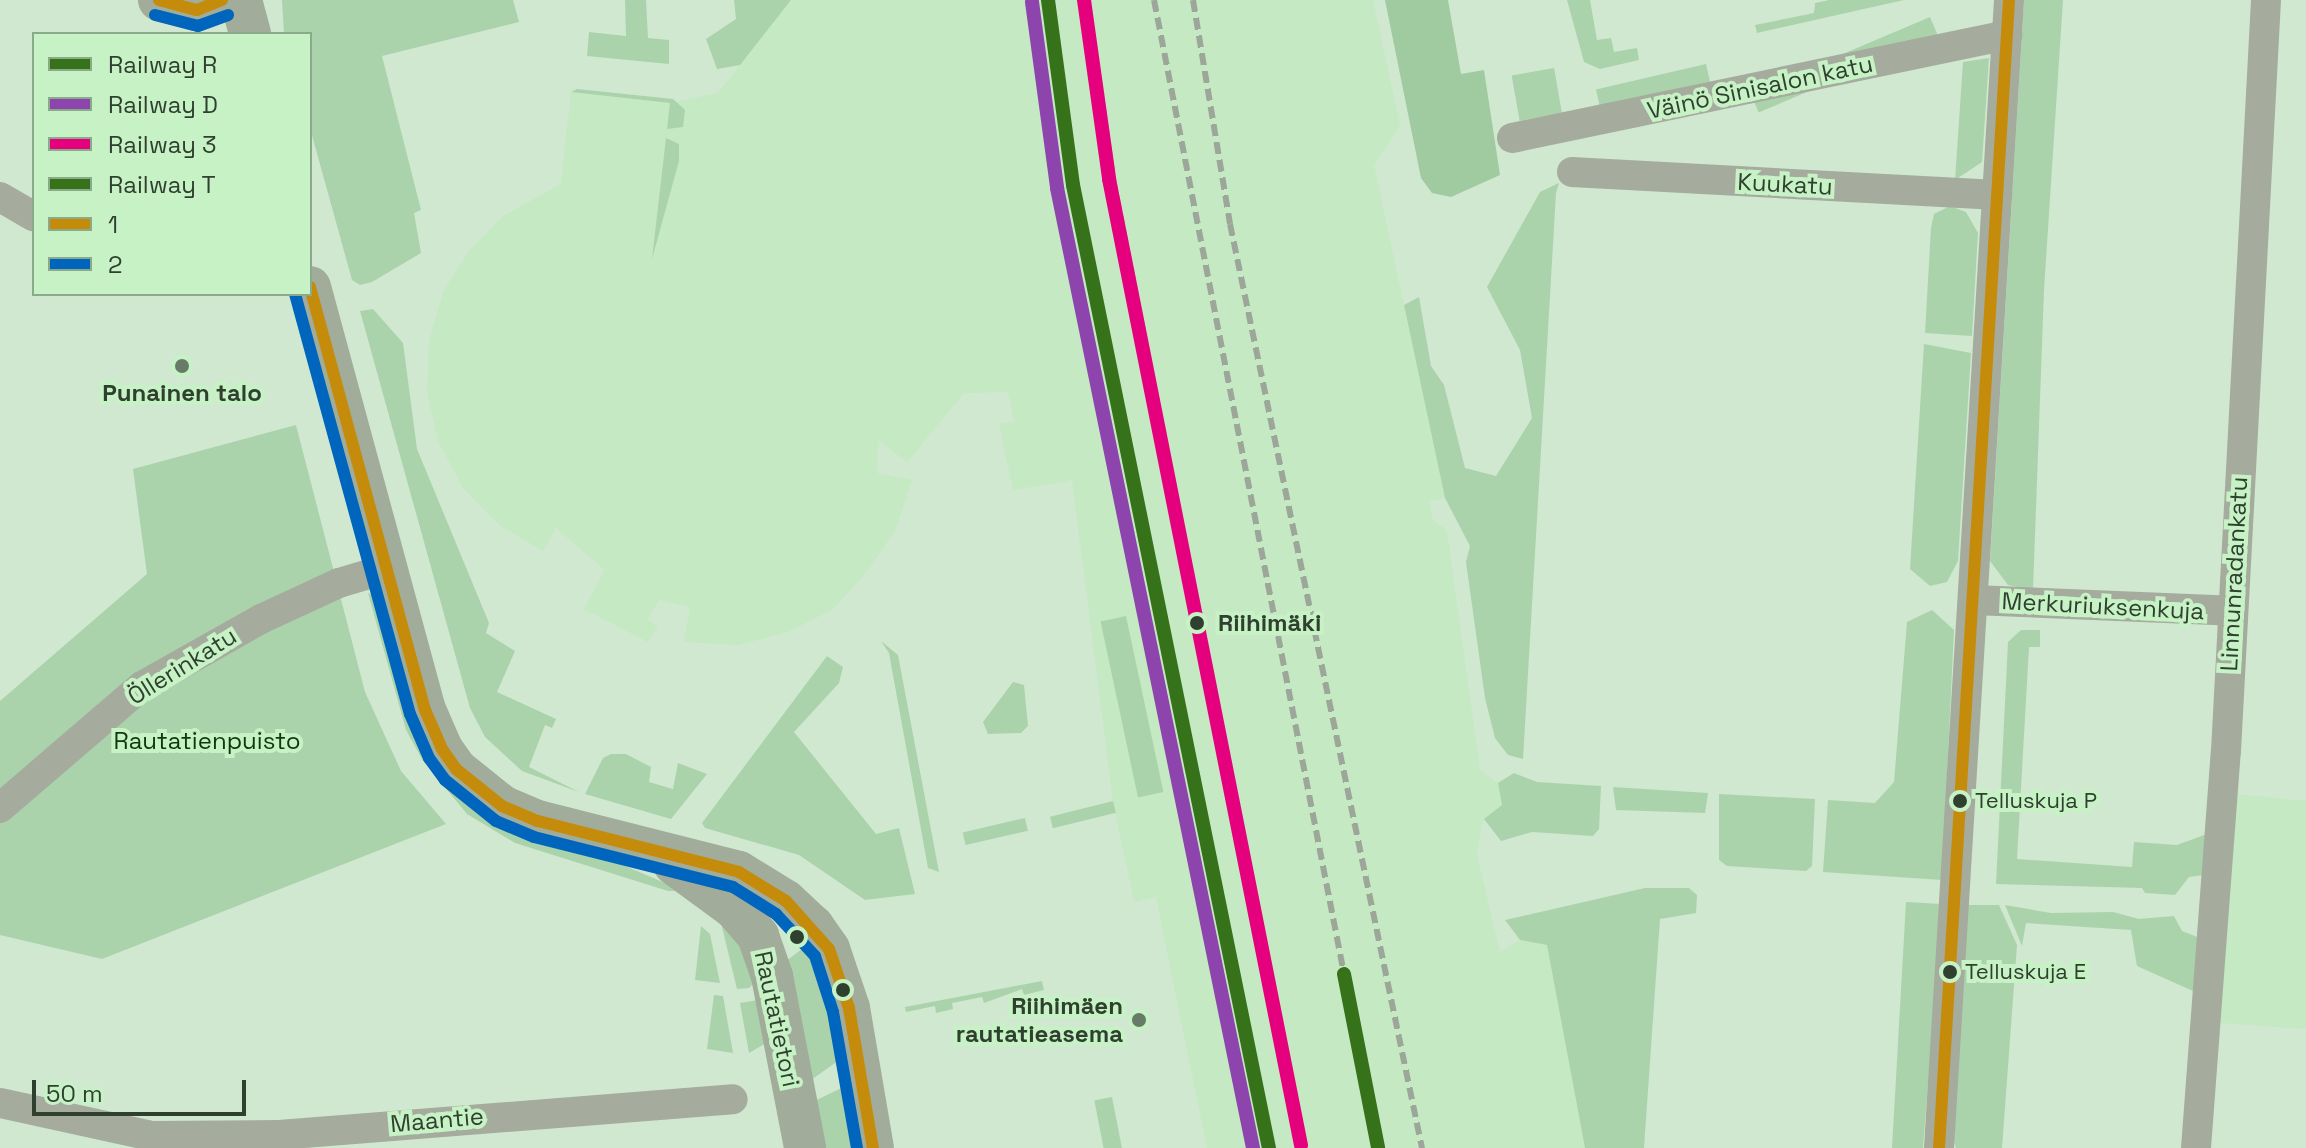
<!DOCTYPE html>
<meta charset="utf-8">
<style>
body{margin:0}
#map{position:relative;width:2306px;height:1148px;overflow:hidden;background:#d0e8d0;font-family:"Space Grotesk",sans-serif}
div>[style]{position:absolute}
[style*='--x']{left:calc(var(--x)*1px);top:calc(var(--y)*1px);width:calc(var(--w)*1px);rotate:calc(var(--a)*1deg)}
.built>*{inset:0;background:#c4e9c3}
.green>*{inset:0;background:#abd3ab;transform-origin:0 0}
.forest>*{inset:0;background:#a0cba0}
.street>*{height:30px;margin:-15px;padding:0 15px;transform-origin:15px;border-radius:15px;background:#a5ac9d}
.secondary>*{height:42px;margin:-21px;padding:0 21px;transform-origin:21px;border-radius:21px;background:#a2ac9a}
.rail>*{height:6px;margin-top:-3px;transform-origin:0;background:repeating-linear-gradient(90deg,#9da799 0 12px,transparent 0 18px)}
.bus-1>*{height:12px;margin:-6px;padding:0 6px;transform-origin:6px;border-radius:6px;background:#c58c0c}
.bus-2>*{height:12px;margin:-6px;padding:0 6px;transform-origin:6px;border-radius:6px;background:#0065bd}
.rail-1>*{height:14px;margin:-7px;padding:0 7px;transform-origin:7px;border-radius:7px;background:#357219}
.rail-2>*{height:14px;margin:-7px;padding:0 7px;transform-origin:7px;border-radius:7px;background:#8e44ad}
.rail-3>*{height:14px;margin:-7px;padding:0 7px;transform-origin:7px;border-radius:7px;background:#e5007d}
.rail-4>*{height:14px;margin:-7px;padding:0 7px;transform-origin:7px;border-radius:7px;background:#357219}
.dots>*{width:22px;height:22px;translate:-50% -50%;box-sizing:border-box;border:4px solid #c7f2c5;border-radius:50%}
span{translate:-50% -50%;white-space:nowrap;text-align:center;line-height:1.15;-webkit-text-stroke:8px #c7f2c5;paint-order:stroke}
.bus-label{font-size:22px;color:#2f402f}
.left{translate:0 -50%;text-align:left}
.street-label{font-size:24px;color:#2f402f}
.poi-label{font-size:24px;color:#2f402f;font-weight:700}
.right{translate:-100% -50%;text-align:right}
.stop-label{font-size:24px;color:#2f402f;font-weight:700}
.park-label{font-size:24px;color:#0e3910}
.legend{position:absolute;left:32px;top:32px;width:280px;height:264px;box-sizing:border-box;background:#c7f2c5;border:2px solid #8aab89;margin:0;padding:10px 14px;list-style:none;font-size:24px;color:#2f402f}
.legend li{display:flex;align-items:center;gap:16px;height:40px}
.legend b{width:40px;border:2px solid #8aab89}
.scale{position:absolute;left:32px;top:1080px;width:214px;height:36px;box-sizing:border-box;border:4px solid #2f402f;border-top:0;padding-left:10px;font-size:24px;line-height:28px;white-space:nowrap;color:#2f402f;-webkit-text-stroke:6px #c7f2c5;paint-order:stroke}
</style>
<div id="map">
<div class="built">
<i style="clip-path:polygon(791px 0,1373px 0,1400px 125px,1374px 165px,1445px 498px,1429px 501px,1433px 520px,1447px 531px,1480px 770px,1498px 783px,1502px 805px,1482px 822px,1477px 855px,1500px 952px,1520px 940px,1547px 945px,1585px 1148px,1207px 1148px,1156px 897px,1134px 902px,1113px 801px,1072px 480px,1013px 490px,999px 424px,1014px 421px,1008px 392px,964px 393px,907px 462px,878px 440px,877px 473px,912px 480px,896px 529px,866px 573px,833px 609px,788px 632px,738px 645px,684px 642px,690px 607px,659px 600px,647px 620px,658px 626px,648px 642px,584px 609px,605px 570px,556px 528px,543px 551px,499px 525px,463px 488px,439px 443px,427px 393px,429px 341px,444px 290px,469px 251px,503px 216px,561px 184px,571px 92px,670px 103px,718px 93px)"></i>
<i style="clip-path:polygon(2223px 793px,2306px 801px,2306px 1029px,2208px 1022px)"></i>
</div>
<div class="green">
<i style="clip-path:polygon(282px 0,513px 0,519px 22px,382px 56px,421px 210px,414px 213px,421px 253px,372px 282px,360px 285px,352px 280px,310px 128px,310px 34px,284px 34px)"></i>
<i style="clip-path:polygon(625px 0,646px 0,648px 38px,669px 40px,669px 64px,587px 56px,589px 32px,626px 36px)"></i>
<i style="clip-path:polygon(734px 0,791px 0,740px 65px,717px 69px,706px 39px,736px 19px)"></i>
<i style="clip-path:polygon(1567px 0,1590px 0,1597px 40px,1611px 38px,1614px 52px,1637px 48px,1639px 60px,1600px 69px,1584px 62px)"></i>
<i style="clip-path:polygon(1829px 0,1904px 0,1757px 33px,1755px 25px,1814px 13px,1815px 3px)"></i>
<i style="clip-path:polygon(2024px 0,2063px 0,2044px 290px,2033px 590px,2008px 585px,1990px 561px)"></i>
<i style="left:1930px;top:17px;width:21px;height:195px;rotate:67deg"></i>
<i style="clip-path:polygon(1989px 58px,1982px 162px,1955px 180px,1963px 62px)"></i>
<i style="left:1706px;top:64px;width:18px;height:113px;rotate:77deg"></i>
<i style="left:1554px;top:68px;width:46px;height:43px;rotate:80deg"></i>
<i style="clip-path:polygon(577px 89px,673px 99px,685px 110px,683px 127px,667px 129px,670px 103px,571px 92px)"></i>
<i style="clip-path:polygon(666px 138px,679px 144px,679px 161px,652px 259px)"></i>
<i style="clip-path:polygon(1559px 183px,1556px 193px,1523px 759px,1508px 755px,1495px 738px,1485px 698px,1466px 562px,1470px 546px,1445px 498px,1404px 305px,1419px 297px,1431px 366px,1444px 385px,1465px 468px,1496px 476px,1532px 418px,1520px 350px,1487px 287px,1540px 192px)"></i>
<i style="clip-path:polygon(1950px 206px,1966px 212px,1978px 233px,1972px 336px,1925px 333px,1931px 228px,1934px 214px)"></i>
<i style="clip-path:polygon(373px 309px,403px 343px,417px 449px,489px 623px,486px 633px,515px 651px,497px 692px,556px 719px,552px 728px,545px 725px,529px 767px,579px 792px,522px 771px,485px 737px,470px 708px,360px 311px)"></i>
<i style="clip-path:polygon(1924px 344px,1971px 353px,1958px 561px,1947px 582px,1930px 586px,1910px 569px)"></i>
<i style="clip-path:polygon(296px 425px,365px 692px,401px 771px,446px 824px,102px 959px,0 935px,0 701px,147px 574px,133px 469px)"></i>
<i style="clip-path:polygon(368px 593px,374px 596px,410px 715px,611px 860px,684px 891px,668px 891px,515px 843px,467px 814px,423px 761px,406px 730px)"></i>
<i style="clip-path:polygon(1932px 610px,1954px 630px,1942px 880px,1823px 872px,1828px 800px,1875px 803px,1894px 782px,1907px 622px)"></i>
<i style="left:1126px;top:616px;width:180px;height:26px;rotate:78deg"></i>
<i style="clip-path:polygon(2021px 630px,2040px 630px,2040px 647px,2029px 647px,2017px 859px,2132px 867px,2134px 842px,2177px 845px,2207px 834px,2204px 875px,2189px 877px,2175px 895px,2145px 893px,2142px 888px,1996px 884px,2008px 642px)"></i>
<i style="clip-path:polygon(881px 641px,898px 655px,939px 872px,928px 868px,889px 653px)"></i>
<i style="clip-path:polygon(827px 656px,843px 667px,839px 683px,794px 732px,876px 834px,899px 828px,915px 894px,865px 900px,799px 855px,705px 828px,702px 823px)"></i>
<i style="clip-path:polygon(1013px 682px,1024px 685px,1028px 726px,1021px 733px,988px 734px,983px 722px)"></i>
<i style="clip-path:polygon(611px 754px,626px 754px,651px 767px,649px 782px,673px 789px,678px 763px,707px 774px,671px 819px,585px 794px,603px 758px)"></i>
<i style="clip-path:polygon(1514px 773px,1537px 782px,1601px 786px,1599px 829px,1593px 836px,1532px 832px,1501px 841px,1484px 819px,1502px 805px,1498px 783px)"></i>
<i style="clip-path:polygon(1613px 787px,1708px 793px,1705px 813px,1616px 810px)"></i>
<i style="clip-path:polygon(1719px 794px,1815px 799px,1812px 866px,1806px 871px,1727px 866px,1719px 860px)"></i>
<i style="left:1113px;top:801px;width:12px;height:65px;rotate:76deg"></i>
<i style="left:1025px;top:818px;width:13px;height:64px;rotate:77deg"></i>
<i style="clip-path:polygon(1645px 888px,1689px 888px,1697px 895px,1696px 913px,1660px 919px,1644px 1148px,1585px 1148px,1547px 945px,1520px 940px,1505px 920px)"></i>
<i style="clip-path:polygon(1906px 902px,1942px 904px,1923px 1148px,1892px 1148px)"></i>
<i style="clip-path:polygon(1966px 905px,1999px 905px,2017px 945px,2002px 1148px,1956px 1148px,1954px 1142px)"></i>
<i style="clip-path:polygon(2005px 905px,2051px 913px,2113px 912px,2139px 919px,2174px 916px,2182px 931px,2200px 938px,2193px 991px,2137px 966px,2131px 930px,2026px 923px,2022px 946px)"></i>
<i style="clip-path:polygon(730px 921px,760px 977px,749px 988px,737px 989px,722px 927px)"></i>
<i style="clip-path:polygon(701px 926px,710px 934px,720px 983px,695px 980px)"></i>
<i style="clip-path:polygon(810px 943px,845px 1056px,811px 1080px,786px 961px)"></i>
<i style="clip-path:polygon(1042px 981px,1044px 990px,1024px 995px,1022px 989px,984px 1003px,982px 997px,952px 1003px,953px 1009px,936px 1013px,935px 1006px,906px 1012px,905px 1007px)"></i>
<i style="clip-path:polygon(714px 995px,723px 996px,733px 1053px,707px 1049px)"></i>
<i style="clip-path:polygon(764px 999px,773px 1039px,749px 1053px,740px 1003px)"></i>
<i style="clip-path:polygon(850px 1084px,861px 1148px,816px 1148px,808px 1104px)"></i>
<i style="left:1112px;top:1097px;width:52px;height:18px;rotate:79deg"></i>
</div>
<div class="forest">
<i style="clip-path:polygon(1385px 0,1448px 0,1461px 74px,1484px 70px,1500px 175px,1451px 197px,1432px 193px,1421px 178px)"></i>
</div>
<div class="street">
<i style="--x:1512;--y:138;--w:506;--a:-11.75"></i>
<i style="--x:1572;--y:172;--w:426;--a:3.1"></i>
<i style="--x:0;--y:197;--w:39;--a:30"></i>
<i style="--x:1974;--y:600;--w:258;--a:2.4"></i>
<i style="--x:0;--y:808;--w:187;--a:-40.7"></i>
<i style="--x:142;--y:686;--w:137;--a:-29.4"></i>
<i style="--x:261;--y:619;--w:86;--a:-24.8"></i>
<i style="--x:339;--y:583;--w:52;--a:-16.7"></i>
<i style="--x:0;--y:1103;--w:155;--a:12.3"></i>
<i style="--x:151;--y:1136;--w:128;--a:-0.4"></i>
<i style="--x:279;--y:1135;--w:455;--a:-4.5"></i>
<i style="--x:1939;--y:1148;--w:1150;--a:-86.51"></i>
<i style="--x:2196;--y:1148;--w:398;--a:-85.7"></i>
<i style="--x:2226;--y:751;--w:752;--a:-86.95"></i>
</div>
<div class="secondary">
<i style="--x:159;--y:0;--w:39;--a:15"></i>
<i style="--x:197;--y:10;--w:27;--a:-22"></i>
<i style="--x:241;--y:0;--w:35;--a:75"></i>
<i style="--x:310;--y:287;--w:438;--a:74.8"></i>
<i style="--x:425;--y:710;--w:43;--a:66.4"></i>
<i style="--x:442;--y:749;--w:24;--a:55"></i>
<i style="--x:456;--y:769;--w:59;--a:38.8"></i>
<i style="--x:502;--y:806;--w:39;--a:23"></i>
<i style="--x:538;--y:821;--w:207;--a:14.2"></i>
<i style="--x:739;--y:872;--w:55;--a:31.7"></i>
<i style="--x:786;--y:901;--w:37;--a:43"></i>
<i style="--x:813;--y:926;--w:28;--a:55"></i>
<i style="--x:829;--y:949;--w:62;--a:71.3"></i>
<i style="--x:849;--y:1008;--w:142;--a:80.3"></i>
<i style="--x:674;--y:864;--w:74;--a:36.3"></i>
<i style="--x:734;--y:908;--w:37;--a:49"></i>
<i style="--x:758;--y:936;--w:42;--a:70.7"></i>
<i style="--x:772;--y:976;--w:175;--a:79.1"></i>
</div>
<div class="rail">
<i style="--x:1087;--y:0;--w:181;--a:81.7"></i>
<i style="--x:1113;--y:179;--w:988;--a:78.85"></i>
<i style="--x:1154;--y:0;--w:992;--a:78.96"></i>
<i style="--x:1193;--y:0;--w:227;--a:80.6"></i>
<i style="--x:1230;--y:224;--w:944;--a:78.26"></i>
</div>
<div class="bus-1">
<i style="--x:159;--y:0;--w:39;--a:15"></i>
<i style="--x:197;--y:10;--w:27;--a:-22"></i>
<i style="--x:310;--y:287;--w:438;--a:74.8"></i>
<i style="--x:425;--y:710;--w:43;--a:66.4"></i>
<i style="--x:442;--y:749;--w:24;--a:55"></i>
<i style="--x:456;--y:769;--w:59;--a:38.8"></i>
<i style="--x:502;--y:806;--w:39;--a:23"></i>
<i style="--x:538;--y:821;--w:207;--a:14.2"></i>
<i style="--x:739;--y:872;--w:55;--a:31.7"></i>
<i style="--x:786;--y:901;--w:64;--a:48.1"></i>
<i style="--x:829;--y:949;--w:62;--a:71.3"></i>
<i style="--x:849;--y:1008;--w:142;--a:80.3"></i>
<i style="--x:1939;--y:1148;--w:1150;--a:-86.51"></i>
</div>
<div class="bus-2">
<i style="--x:155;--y:15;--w:44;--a:14.3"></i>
<i style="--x:198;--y:26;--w:32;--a:-20"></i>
<i style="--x:295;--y:294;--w:435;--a:74.7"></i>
<i style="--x:410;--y:714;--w:48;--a:66.6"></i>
<i style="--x:429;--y:758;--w:27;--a:54"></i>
<i style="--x:445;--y:780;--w:65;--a:38.8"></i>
<i style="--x:496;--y:821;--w:41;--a:22.8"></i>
<i style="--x:534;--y:837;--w:205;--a:14.1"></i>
<i style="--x:733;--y:887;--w:51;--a:32.1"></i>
<i style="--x:776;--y:914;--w:57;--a:47.1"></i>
<i style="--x:815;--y:956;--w:59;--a:72.2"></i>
<i style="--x:833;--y:1012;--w:138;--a:80"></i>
</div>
<div class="rail-1">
<i style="--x:1048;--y:0;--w:187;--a:82.3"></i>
<i style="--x:1073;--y:185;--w:983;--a:78.5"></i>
</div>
<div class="rail-2">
<i style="--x:1032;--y:2;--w:188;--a:82.3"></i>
<i style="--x:1057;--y:188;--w:980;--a:78.46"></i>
</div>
<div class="rail-3">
<i style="--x:1084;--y:0;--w:181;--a:82"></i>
<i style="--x:1109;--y:179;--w:985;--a:78.76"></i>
</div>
<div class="rail-4">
<i style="--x:1344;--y:974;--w:177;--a:78.9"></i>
</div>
<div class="dots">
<i style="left:182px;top:366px;background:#677b67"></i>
<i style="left:1197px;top:623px;background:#2f402f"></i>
<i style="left:1960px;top:801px;background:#2f402f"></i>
<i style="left:797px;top:937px;background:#2f402f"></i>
<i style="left:1950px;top:972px;background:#2f402f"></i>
<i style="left:843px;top:990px;background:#2f402f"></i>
<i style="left:1139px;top:1020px;background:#677b67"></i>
</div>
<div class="bus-label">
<span class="left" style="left:1975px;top:801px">Telluskuja P</span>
<span class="left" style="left:1965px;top:972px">Telluskuja E</span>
</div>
<div class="street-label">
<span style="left:1760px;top:87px;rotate:-12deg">Väinö Sinisalon katu</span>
<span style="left:1785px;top:184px;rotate:3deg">Kuukatu</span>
<span style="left:2234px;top:574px;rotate:-87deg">Linnunradankatu</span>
<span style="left:2103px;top:606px;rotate:3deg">Merkuriuksenkuja</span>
<span style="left:182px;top:666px;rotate:-32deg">Öllerinkatu</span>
<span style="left:777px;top:1019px;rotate:78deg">Rautatietori</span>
<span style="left:437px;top:1120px;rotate:-5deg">Maantie</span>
</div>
<div class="poi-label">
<span style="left:182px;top:393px">Punainen talo</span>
<span class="right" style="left:1123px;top:1020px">Riihimäen<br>rautatieasema</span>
</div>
<div class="stop-label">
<span class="left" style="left:1218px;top:623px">Riihimäki</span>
</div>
<div class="park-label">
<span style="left:207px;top:741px">Rautatienpuisto</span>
</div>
<ul class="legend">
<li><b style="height:10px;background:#357219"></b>Railway R</li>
<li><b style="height:10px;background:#8e44ad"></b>Railway D</li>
<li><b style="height:10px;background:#e5007d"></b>Railway 3</li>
<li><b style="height:10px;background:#357219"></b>Railway T</li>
<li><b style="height:10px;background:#c58c0c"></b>1</li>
<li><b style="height:10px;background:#0065bd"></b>2</li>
</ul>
<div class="scale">50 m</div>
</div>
